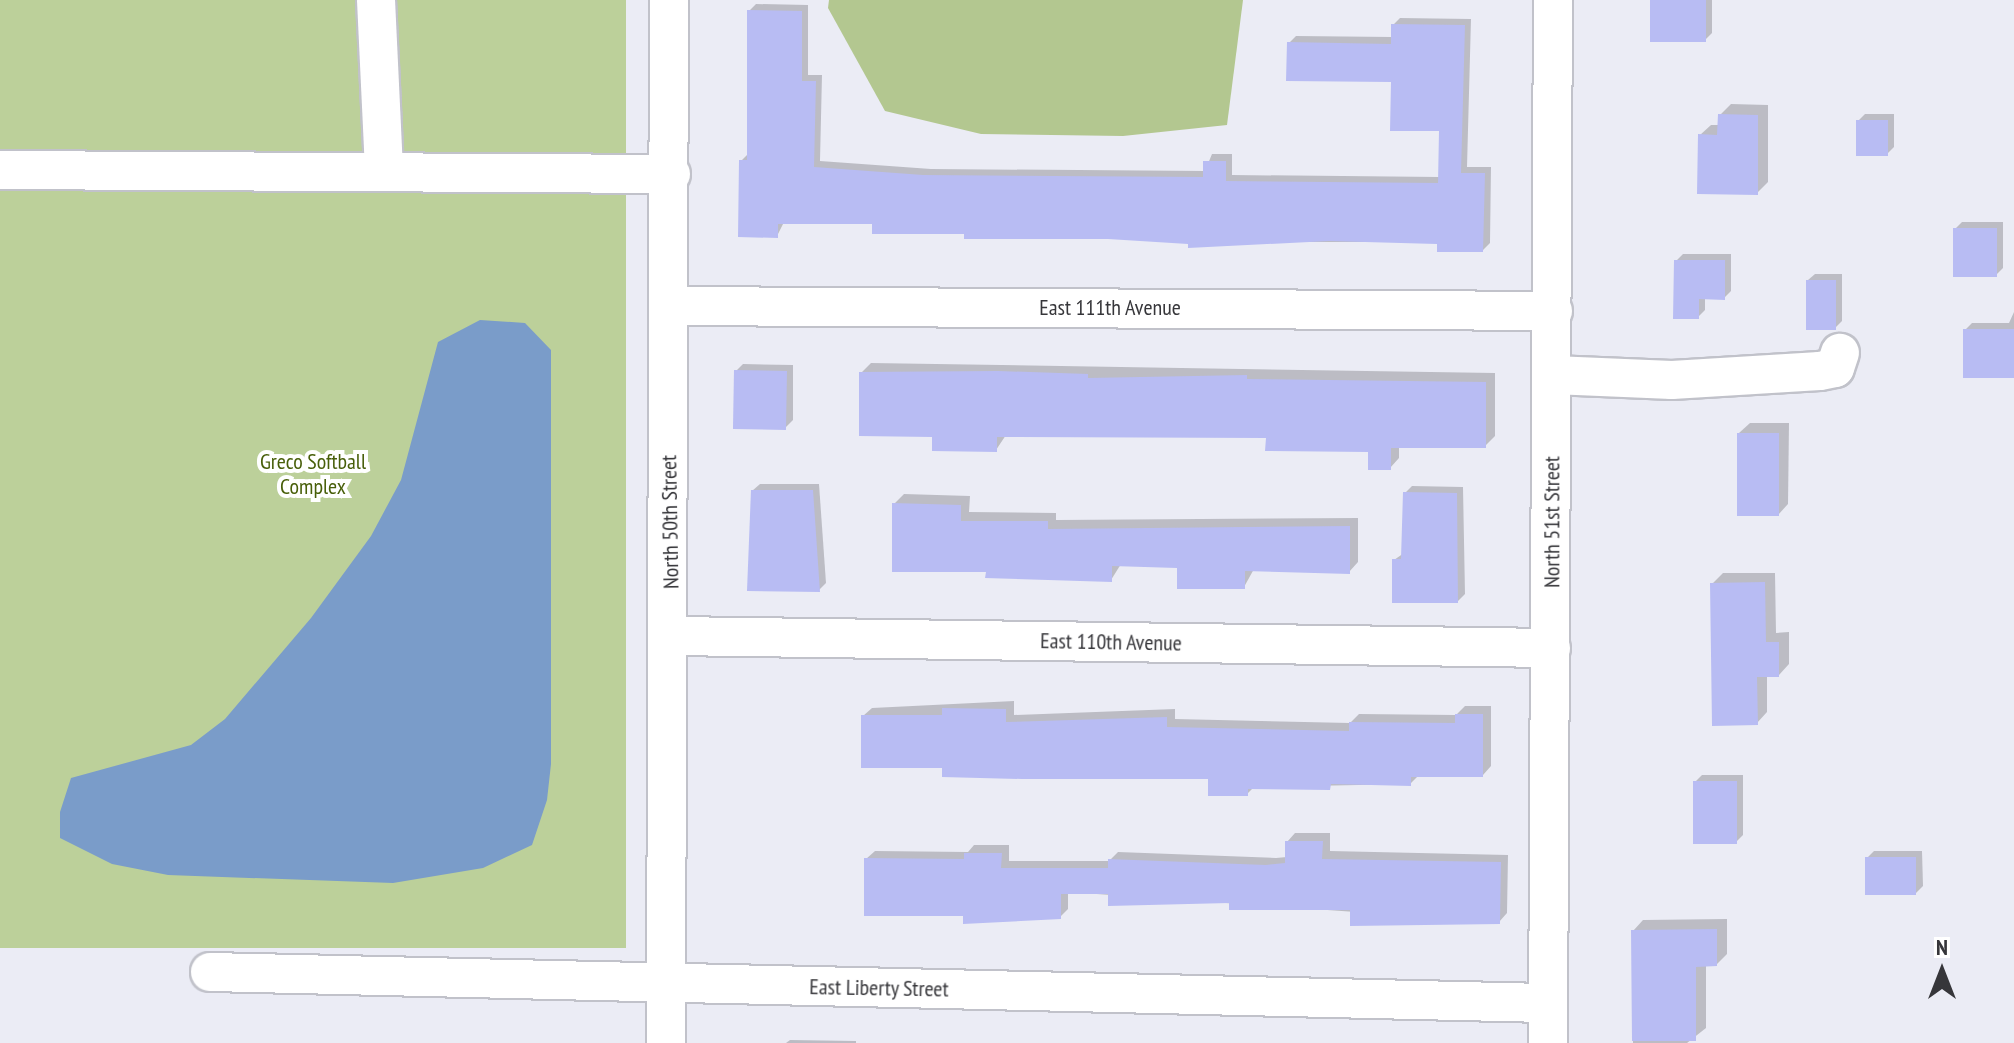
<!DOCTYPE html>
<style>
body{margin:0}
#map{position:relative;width:2014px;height:1043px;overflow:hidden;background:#ebecf5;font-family:"PT Sans Narrow",sans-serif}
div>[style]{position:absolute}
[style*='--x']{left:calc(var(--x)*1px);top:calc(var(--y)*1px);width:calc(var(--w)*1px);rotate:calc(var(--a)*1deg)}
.green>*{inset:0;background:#bcd09a;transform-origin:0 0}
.forest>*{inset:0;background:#b3c790}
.water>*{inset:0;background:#7a9cc9}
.shadow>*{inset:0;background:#0003}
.building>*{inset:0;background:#b8bcf3;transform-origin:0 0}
.roads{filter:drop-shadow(2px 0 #c1c2ca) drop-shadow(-2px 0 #c1c2ca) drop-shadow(0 2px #c1c2ca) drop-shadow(0 -2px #c1c2ca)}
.minor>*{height:38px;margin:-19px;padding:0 19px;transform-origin:19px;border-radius:19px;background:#fff}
span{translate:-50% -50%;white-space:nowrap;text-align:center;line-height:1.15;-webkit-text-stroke:8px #fff;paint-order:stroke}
.street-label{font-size:22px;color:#36363a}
.park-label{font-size:22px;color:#485f0a}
.north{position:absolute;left:1902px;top:931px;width:80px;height:80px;-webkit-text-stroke:6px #fff;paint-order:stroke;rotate:0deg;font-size:22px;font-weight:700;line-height:32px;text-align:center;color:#36363a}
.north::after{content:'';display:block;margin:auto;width:28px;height:36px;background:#36363a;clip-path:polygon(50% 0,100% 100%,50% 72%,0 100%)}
</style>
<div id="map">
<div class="green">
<i style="left:0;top:0;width:626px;height:948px"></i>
</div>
<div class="forest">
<i style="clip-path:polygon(829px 0,1243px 0,1227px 125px,1123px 136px,981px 134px,885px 111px,828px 8px)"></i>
</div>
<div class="water">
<i style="clip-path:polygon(480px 320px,525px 323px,551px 350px,551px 764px,547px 800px,532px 845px,483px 868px,393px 883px,168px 875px,112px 864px,60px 838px,60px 812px,71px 778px,191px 745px,225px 719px,311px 618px,371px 536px,401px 480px,438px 342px)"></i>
</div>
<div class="shadow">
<i style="clip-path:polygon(1652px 0,1712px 0,1712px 33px,1705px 40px)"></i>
<i style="clip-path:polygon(756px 4px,808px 5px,808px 75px,822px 75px,820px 161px,931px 169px,1205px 171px,1212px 154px,1232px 154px,1232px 175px,1440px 177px,1441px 129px,1393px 80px,1289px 43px,1296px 36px,1393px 37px,1393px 25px,1400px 18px,1471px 19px,1467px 167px,1491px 167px,1490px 243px,1483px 250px,1439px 242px,1190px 242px,966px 232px,874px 222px,784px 222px,777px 236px,741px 161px,749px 153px,749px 11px)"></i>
<i style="clip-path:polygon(1731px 104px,1768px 105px,1768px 182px,1757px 193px,1700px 135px,1711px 125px,1720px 125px,1720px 115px)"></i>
<i style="clip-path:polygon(1865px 114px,1894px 114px,1894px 147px,1887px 154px,1858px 121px)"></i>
<i style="clip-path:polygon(1962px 222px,2003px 222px,2003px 268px,1996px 275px,1955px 229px)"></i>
<i style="clip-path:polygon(1683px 254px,1731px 254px,1731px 291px,1724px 298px,1705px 297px,1705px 310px,1698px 317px,1676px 261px)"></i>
<i style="clip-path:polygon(1815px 274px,1842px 274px,1842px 321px,1835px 328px,1808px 280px)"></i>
<i style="clip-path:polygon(2014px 312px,2014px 376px,1965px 330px,1972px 323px,2009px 323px)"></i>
<i style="clip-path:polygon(871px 363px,1495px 373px,1495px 436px,1485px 446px,1399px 446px,1399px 458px,1390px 468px,1370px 450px,1268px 436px,1006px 435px,996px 450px,934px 435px,861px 373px)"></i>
<i style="clip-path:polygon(743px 364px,793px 365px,793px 420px,786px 427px,736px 371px)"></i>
<i style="clip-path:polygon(1750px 423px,1789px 423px,1788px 504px,1778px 515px,1739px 433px)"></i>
<i style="clip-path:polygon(760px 484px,819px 484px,826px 583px,819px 590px,752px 491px)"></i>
<i style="clip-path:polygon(1412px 486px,1463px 487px,1465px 594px,1458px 601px,1394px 560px,1404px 553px,1405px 493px)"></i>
<i style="clip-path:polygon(904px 494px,970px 496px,969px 512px,1056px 513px,1056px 520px,1358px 518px,1358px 562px,1349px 572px,1254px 569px,1244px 587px,1179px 566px,1121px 564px,1111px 580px,988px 570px,894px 504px)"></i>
<i style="clip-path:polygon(1723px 573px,1775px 573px,1776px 633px,1789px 632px,1789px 664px,1779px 675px,1767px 675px,1767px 712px,1757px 723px,1712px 584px)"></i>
<i style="clip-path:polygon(1014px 701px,1014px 715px,1175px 709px,1175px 719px,1350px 723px,1359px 714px,1456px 715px,1465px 706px,1491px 706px,1491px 766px,1483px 775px,1419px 775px,1410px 784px,1254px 787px,1247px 794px,1210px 777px,944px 766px,863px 716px,872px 708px)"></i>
<i style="clip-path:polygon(1702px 775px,1743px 775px,1743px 835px,1736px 842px,1695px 782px)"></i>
<i style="clip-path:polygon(1295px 833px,1330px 833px,1330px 851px,1508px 855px,1507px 913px,1499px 922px,1068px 892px,1068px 909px,1060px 917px,965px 914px,866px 859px,875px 851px,968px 852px,974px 845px,1009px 845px,1009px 861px,1109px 861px,1118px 852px,1276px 858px,1287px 857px,1287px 842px)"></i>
<i style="clip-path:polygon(1874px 851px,1922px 851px,1923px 886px,1916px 893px,1867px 858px)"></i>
<i style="clip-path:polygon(1727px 919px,1727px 954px,1717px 964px,1706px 965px,1706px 1028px,1687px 1043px,1633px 1043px,1633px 931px,1643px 920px)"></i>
<i style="clip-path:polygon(790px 1040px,856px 1041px,856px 1043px,786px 1043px)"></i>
</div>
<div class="building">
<i style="left:1650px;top:0;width:56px;height:42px"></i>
<i style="clip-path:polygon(747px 10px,802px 11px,802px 81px,816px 81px,814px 167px,923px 175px,1203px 177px,1203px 161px,1226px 161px,1226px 181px,1438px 183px,1439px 131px,1390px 131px,1391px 82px,1286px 81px,1287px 42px,1391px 44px,1391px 24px,1465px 25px,1461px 173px,1485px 173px,1483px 252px,1437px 252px,1437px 244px,1329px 241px,1188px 248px,1188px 244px,1108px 239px,964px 239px,964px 234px,872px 234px,872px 224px,778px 224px,778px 238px,738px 237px,739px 160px,747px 160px)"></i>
<i style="clip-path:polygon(1718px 114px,1758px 115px,1758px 195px,1697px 194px,1698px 134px,1717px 135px)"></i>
<i style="left:1888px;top:120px;width:36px;height:32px;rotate:90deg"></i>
<i style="left:1953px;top:228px;width:44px;height:49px"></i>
<i style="clip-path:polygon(1674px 260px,1725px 260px,1725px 300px,1699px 299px,1699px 319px,1673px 319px)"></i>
<i style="left:1806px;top:280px;width:30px;height:50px"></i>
<i style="left:1963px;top:329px;width:51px;height:49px"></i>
<i style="left:734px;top:370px;width:53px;height:59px;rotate:1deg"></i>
<i style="clip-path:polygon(998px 371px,1088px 374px,1088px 378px,1247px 375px,1247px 379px,1486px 382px,1486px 448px,1391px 448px,1391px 470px,1368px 470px,1368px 452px,1265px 451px,1266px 438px,997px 437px,997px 452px,932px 451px,932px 437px,859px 436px,859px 372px)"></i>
<i style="left:1737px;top:433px;width:42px;height:83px"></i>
<i style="clip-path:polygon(751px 490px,813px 490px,820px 592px,747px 591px)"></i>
<i style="clip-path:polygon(1403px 492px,1457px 493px,1458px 603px,1392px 603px,1392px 559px,1401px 559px)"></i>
<i style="clip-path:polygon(892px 503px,961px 505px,961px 521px,1048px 521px,1048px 529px,1350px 526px,1350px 574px,1245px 571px,1245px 589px,1177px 589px,1177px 568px,1112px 566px,1112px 582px,985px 578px,986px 572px,892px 572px)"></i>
<i style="clip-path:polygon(1765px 582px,1766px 642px,1779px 642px,1779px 677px,1757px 677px,1758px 725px,1712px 726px,1710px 583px)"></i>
<i style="clip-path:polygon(942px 708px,1006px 709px,1006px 722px,1167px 717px,1167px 727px,1349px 731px,1349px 722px,1455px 723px,1455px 714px,1483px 714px,1483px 777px,1411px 777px,1411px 786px,1331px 784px,1330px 790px,1248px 789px,1248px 796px,1208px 796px,1208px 779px,1022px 779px,942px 777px,942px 768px,861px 768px,861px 715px,942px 715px)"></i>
<i style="left:1693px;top:781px;width:44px;height:63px"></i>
<i style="clip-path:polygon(1285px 841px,1323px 841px,1322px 859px,1501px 862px,1500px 924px,1350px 926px,1350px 910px,1229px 910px,1229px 903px,1108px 906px,1108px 894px,1061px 894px,1061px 919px,963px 924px,963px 916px,864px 916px,864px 858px,964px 859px,964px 853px,1002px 853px,1001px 868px,1108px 868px,1108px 859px,1266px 865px,1285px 863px)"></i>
<i style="left:1865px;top:857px;width:51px;height:38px"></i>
<i style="clip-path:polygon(1717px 929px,1717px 966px,1696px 967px,1696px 1041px,1632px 1041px,1631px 930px)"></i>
</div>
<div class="roads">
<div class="minor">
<i style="--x:376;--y:0;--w:171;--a:87.3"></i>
<i style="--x:0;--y:170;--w:671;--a:0.34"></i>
<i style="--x:668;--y:306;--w:885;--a:0.32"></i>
<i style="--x:1553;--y:375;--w:119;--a:2.4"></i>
<i style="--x:1672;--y:380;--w:148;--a:-3.5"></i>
<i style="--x:1820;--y:371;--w:15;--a:-11"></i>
<i style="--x:1835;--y:368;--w:16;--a:-72"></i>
<i style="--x:671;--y:636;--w:880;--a:0.78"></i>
<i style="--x:210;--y:972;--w:1338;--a:1.33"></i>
<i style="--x:666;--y:1043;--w:1043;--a:-89.84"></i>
<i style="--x:1548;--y:1043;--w:1043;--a:-89.73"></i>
</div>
</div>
<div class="street-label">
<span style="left:1110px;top:308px">East 111th Avenue</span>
<span style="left:670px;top:522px;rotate:-91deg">North 50th Street</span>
<span style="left:1552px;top:522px;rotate:-90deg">North 51st Street</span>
<span style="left:1111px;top:642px;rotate:1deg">East 110th Avenue</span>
<span style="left:879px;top:988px;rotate:1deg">East Liberty Street</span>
</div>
<div class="park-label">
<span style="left:313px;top:474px">Greco Softball<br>Complex</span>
</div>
<div class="north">N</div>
</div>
